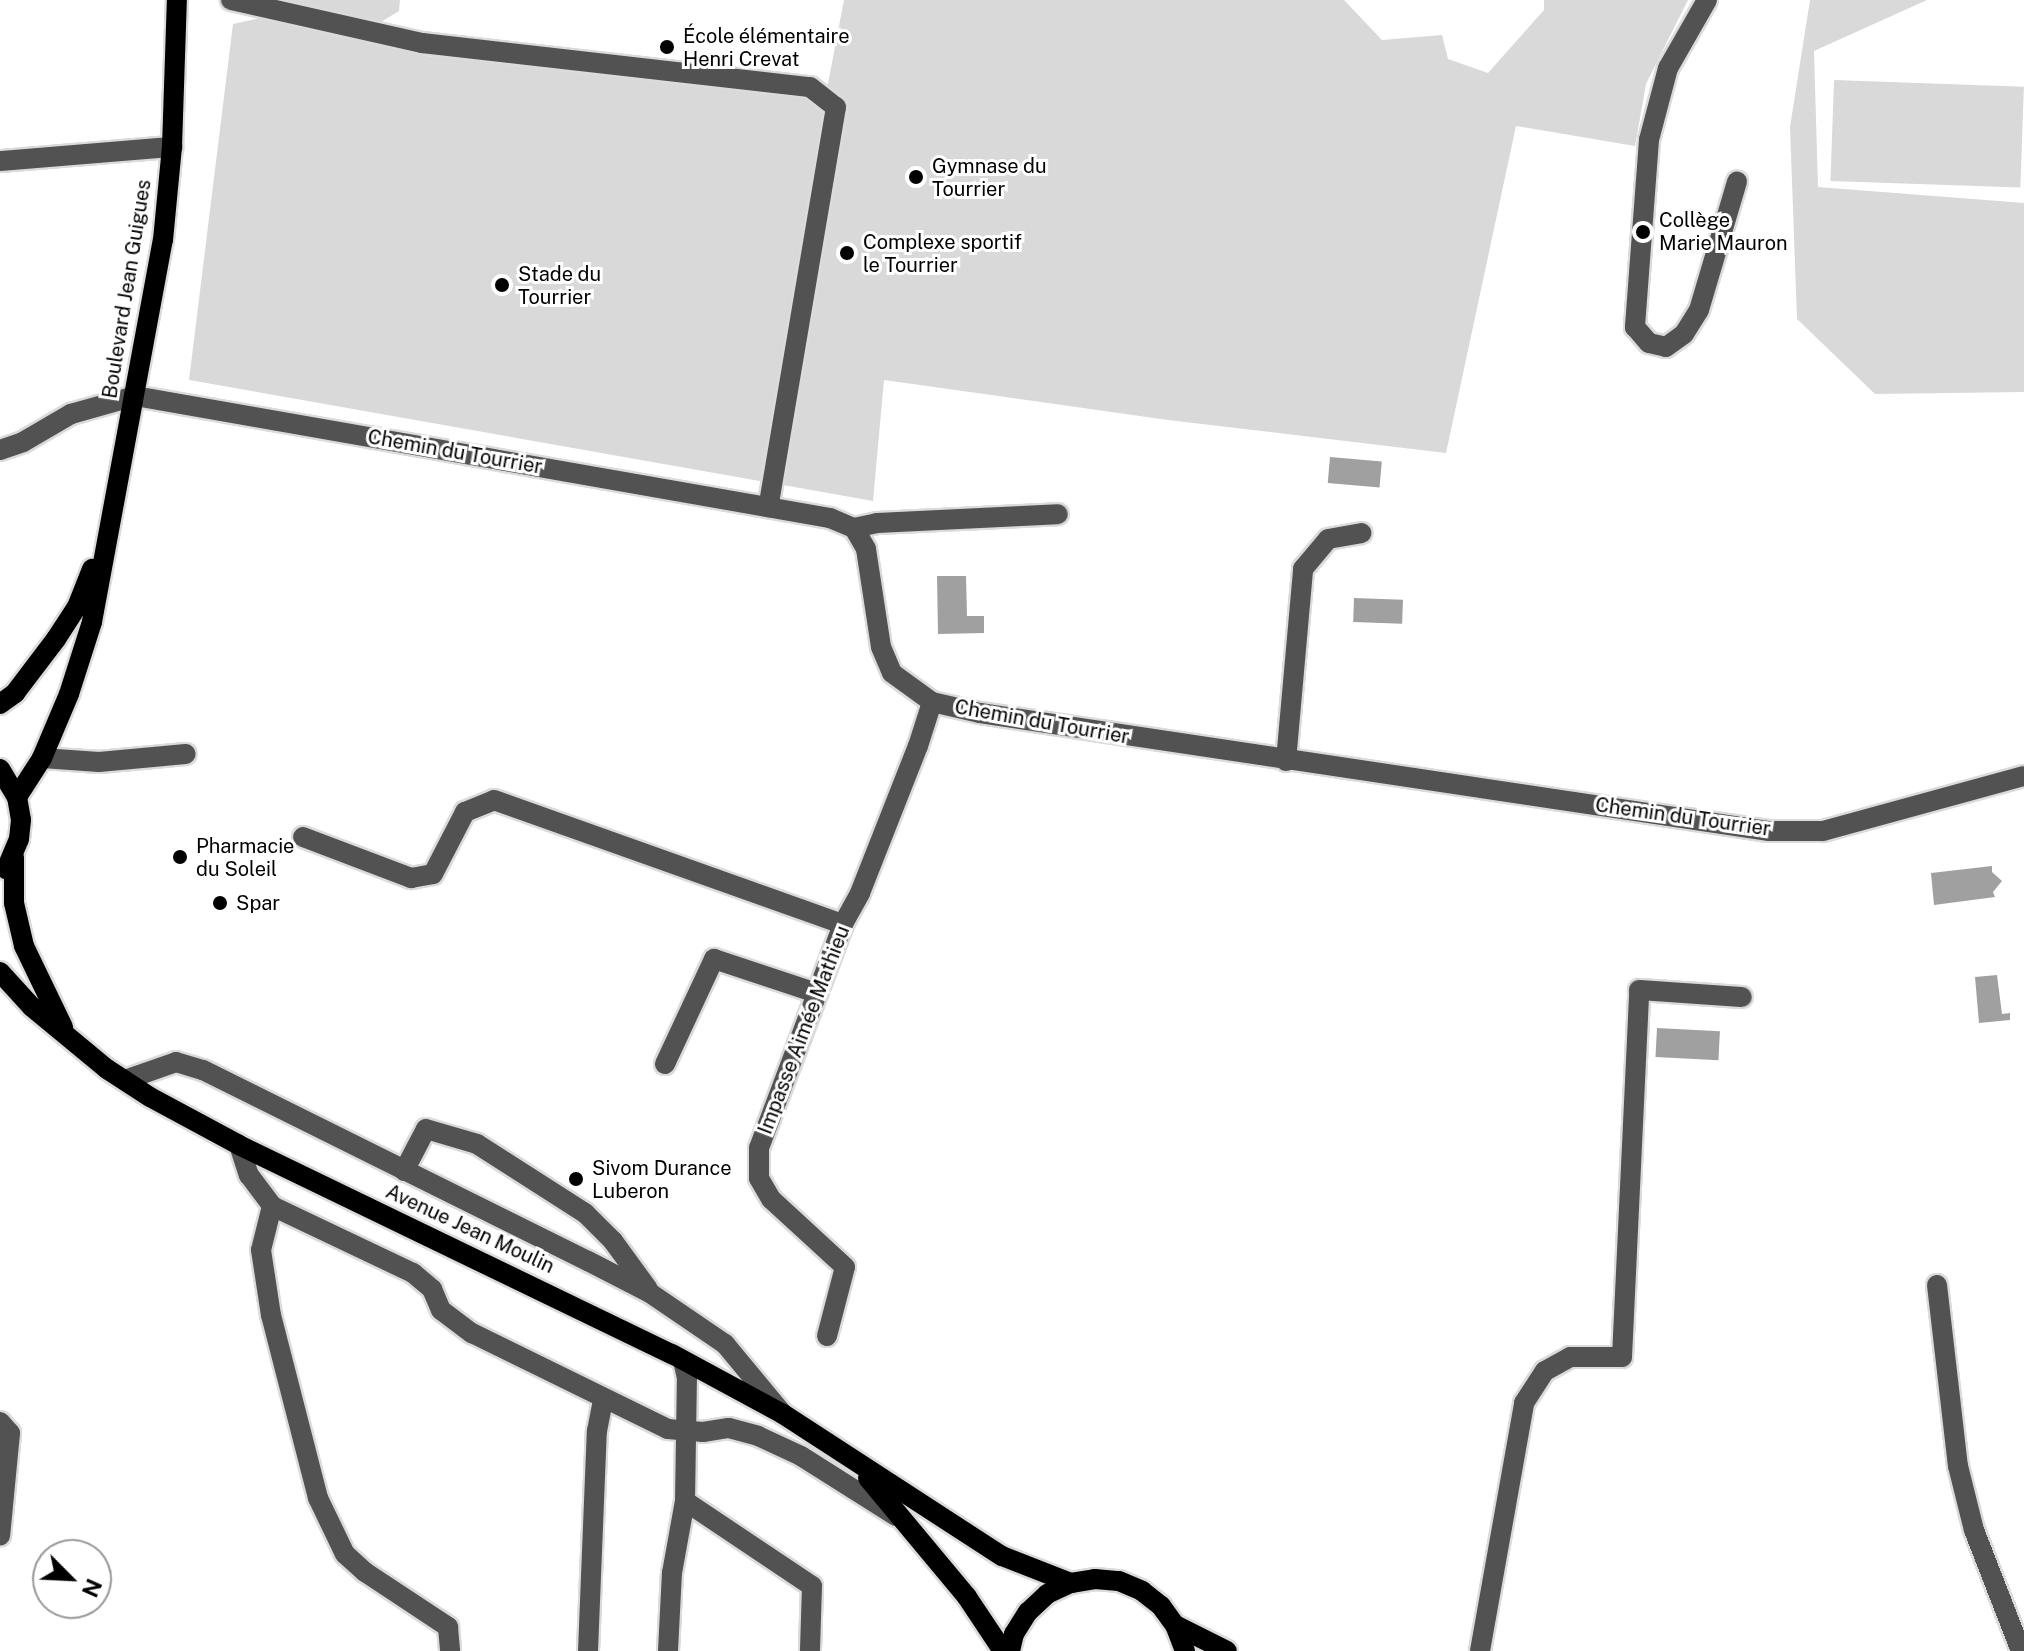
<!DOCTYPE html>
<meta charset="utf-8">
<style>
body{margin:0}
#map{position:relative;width:2024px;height:1651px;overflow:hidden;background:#fff;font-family:"Public Sans",sans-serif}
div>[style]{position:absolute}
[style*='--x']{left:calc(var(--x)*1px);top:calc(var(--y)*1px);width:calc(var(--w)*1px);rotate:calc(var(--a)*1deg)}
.green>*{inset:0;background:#d9d9d9;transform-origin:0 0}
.water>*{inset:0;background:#a0a0a0;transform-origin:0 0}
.roads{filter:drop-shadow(2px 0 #dbdbdb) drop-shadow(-2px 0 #dbdbdb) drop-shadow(0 2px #dbdbdb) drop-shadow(0 -2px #dbdbdb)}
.minor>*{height:20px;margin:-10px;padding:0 10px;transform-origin:10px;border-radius:10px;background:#525252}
.major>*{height:20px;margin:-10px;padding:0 10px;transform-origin:10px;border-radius:10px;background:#000}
.dots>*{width:22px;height:22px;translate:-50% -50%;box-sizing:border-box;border:4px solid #fff;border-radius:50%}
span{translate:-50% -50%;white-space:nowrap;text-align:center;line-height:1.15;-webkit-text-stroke:6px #fff;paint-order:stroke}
.poi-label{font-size:20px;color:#000}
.left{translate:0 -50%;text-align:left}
.street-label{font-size:20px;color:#000}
.north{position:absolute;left:32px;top:1539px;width:80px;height:80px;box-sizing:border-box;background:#fff;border:2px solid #999;border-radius:50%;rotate:114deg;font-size:22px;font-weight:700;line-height:32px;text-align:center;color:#000}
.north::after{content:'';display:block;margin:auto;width:28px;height:36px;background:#000;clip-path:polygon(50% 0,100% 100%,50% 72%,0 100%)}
</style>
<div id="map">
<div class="green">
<i style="clip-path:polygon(282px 0,400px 0,399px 11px,381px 22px)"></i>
<i style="clip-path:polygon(844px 0,1344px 0,1382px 40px,1442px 35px,1448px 59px,1488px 73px,1544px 10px,1544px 0,1688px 0,1646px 84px,1635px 146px,1516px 126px,1446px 453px,1168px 420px,884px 380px,873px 501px,189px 380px,233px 24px,260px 18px,426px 56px,826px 94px)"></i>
<i style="clip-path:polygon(1810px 0,1927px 0,1814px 51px,1818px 187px,2024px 203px,2024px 392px,1875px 394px,1797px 319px,1790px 127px)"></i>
<i style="left:1834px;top:80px;width:190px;height:101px;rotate:2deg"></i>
</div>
<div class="water">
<i style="left:1330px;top:457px;width:52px;height:26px;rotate:5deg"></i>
<i style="clip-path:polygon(937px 576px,966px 576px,967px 616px,984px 616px,984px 633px,938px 634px)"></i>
<i style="left:1354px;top:598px;width:49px;height:24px;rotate:2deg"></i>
<i style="clip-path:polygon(1992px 866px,1992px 872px,2002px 881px,1993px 892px,1995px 897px,1934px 905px,1931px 873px)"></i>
<i style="clip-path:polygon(1997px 975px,2002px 1014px,2010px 1013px,2010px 1020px,1979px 1023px,1975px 977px)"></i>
<i style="left:1657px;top:1028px;width:63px;height:29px;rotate:3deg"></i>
</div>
<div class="roads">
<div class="minor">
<i style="--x:231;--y:0;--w:196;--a:12.7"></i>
<i style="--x:422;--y:43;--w:390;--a:6.5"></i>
<i style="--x:810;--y:87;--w:33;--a:38"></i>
<i style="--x:836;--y:107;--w:406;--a:99.6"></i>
<i style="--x:1707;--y:0;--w:78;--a:119.8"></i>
<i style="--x:1668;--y:68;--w:74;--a:104.8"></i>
<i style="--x:1649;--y:140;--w:188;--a:94.3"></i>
<i style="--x:1635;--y:327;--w:21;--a:49"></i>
<i style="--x:1649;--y:343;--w:17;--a:13"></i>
<i style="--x:1666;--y:347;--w:22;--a:-36"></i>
<i style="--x:1684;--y:334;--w:28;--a:-58"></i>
<i style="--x:1699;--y:310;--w:134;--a:-73.5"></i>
<i style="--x:0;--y:161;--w:173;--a:-4.7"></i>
<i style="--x:0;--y:450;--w:24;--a:-19"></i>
<i style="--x:23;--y:442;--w:56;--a:-30.3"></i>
<i style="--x:71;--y:414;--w:66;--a:-15.7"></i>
<i style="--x:135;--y:396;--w:706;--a:9.96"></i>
<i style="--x:830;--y:518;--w:26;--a:23"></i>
<i style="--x:854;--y:528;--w:24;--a:60"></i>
<i style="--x:866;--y:549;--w:99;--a:81.3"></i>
<i style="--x:881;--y:647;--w:28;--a:67"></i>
<i style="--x:892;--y:673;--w:49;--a:35.9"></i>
<i style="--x:932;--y:702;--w:49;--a:12.9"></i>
<i style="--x:980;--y:713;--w:798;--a:8.51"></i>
<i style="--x:1769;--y:831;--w:54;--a:0"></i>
<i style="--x:1823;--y:831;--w:208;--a:-15.3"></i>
<i style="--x:854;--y:528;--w:24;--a:-12"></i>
<i style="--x:877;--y:523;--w:181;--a:-2.8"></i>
<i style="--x:42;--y:758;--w:57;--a:4"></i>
<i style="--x:99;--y:762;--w:87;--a:-5.3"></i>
<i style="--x:1286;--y:761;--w:193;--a:-84.9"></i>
<i style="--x:1303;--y:569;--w:39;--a:-50"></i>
<i style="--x:1328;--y:539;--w:34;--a:-10"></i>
<i style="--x:303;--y:837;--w:116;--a:20.8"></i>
<i style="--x:411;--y:878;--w:22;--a:-10"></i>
<i style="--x:433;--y:874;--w:70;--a:-62.7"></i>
<i style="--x:465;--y:812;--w:31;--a:-22"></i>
<i style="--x:494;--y:800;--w:370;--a:19.6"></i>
<i style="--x:665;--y:1064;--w:116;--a:-65"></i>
<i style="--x:714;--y:959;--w:108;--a:18.3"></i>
<i style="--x:125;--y:1080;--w:54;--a:-19.4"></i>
<i style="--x:176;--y:1062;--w:28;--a:17"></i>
<i style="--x:203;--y:1070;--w:430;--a:26.4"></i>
<i style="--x:588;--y:1261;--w:70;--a:27.3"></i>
<i style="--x:650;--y:1293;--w:91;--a:34.2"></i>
<i style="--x:725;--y:1344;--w:91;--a:50.4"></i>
<i style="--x:239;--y:1145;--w:32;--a:72"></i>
<i style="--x:249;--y:1175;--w:39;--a:53"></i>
<i style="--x:272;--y:1206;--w:156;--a:25.4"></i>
<i style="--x:413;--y:1273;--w:25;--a:40"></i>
<i style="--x:432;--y:1289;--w:23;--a:67"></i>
<i style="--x:441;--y:1310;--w:39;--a:37"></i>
<i style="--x:472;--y:1333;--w:218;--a:26.1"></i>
<i style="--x:668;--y:1429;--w:35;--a:5"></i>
<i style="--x:703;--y:1432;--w:26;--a:-9"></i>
<i style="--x:729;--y:1428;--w:30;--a:15"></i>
<i style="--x:758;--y:1436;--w:47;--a:24.9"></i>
<i style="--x:801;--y:1456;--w:112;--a:32.3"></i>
<i style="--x:404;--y:1171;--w:47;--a:-62.4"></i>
<i style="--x:426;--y:1129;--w:53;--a:16.4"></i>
<i style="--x:477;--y:1144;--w:128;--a:32.6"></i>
<i style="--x:585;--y:1213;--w:40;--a:45"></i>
<i style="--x:613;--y:1241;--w:59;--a:53.9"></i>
<i style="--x:272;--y:1206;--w:45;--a:104"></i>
<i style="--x:261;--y:1250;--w:66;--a:81.3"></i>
<i style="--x:271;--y:1315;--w:189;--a:75.6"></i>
<i style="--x:318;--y:1498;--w:62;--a:64.3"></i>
<i style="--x:345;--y:1554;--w:27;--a:42"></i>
<i style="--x:365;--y:1572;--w:100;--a:33.5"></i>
<i style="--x:448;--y:1627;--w:24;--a:85"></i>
<i style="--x:1937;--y:1285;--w:182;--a:83.4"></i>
<i style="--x:1958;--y:1466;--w:66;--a:76"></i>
<i style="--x:1974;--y:1530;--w:130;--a:68.8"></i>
<i style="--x:827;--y:1336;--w:71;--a:-75.4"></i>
<i style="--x:845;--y:1267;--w:100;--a:-137.4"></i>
<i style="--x:771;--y:1199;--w:24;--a:-120"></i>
<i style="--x:759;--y:1178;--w:30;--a:-90"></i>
<i style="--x:759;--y:1148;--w:239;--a:-69.4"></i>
<i style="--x:843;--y:924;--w:35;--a:-61"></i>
<i style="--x:860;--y:893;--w:158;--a:-68.5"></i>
<i style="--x:918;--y:746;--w:46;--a:-72.3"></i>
<i style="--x:0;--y:1422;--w:15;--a:48"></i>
<i style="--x:10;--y:1433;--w:103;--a:95.5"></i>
<i style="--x:685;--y:1501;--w:153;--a:33.8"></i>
<i style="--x:812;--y:1586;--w:65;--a:91.8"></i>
<i style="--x:588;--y:1651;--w:220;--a:-87.7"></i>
<i style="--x:597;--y:1431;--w:33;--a:-79"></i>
<i style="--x:668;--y:1651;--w:78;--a:-87.1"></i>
<i style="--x:672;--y:1573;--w:73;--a:-79.8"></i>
<i style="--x:685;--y:1501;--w:123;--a:-89.1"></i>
<i style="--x:687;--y:1378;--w:18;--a:-103"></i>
<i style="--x:1480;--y:1651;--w:252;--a:-79.9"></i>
<i style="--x:1524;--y:1403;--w:38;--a:-57"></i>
<i style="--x:1545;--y:1371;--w:29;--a:-29"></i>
<i style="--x:1570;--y:1357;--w:52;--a:0"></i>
<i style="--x:1622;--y:1357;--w:367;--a:-87.3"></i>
<i style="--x:1639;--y:990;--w:103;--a:3.9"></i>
</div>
<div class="major">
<i style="--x:0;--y:704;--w:19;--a:-36"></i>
<i style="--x:15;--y:693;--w:68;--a:-52.8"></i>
<i style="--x:56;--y:639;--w:38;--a:-57"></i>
<i style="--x:77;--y:607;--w:41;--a:-68.5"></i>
<i style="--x:0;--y:769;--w:33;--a:59"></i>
<i style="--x:17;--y:797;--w:23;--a:80"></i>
<i style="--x:21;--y:820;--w:19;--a:96"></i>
<i style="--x:19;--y:839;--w:33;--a:113"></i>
<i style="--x:17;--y:797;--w:46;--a:-57.3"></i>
<i style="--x:42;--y:758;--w:69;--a:-67.1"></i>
<i style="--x:69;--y:694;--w:76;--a:-72.3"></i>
<i style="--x:92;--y:622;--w:389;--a:-79.5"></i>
<i style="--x:163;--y:240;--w:93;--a:-84.5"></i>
<i style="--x:172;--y:147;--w:147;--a:-88.1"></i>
<i style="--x:14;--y:857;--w:46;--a:90"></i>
<i style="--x:14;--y:903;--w:44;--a:76.9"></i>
<i style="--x:24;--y:946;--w:90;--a:64.3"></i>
<i style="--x:0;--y:972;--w:47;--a:47.6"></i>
<i style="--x:32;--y:1007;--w:97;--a:39.6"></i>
<i style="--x:107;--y:1069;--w:51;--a:33.1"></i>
<i style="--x:150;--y:1097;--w:101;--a:28.3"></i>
<i style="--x:239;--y:1145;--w:481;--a:25.8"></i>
<i style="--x:672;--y:1354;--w:126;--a:28.4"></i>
<i style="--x:783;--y:1414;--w:261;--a:33"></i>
<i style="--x:1002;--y:1556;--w:74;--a:21.4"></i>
<i style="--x:868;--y:1478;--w:155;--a:50.2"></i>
<i style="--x:967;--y:1597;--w:65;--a:56.3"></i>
<i style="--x:1175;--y:1625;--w:58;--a:26.6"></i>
<i style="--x:1010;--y:1651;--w:17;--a:-77"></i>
<i style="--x:1014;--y:1634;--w:26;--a:-58"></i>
<i style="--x:1028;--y:1612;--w:26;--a:-43"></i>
<i style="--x:1047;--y:1594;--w:26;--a:-25"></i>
<i style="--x:1071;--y:1583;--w:24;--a:-9"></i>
<i style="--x:1095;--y:1579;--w:24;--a:5"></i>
<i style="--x:1119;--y:1581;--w:25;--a:23"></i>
<i style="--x:1142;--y:1591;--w:24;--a:38"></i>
<i style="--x:1161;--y:1606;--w:24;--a:54"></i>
<i style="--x:1175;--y:1625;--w:28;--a:69"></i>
</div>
</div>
<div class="dots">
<i style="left:667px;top:47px;background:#000"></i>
<i style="left:916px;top:177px;background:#000"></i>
<i style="left:1643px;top:232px;background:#000"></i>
<i style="left:847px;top:253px;background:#000"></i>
<i style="left:502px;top:285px;background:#000"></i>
<i style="left:180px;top:857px;background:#000"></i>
<i style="left:220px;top:903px;background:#000"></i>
<i style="left:576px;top:1179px;background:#000"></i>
</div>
<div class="poi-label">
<span class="left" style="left:683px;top:48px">École élémentaire<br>Henri Crevat</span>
<span class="left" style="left:932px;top:178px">Gymnase du<br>Tourrier</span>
<span class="left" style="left:1659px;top:232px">Collège<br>Marie Mauron</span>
<span class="left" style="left:863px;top:254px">Complexe sportif<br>le Tourrier</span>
<span class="left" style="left:518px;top:286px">Stade du<br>Tourrier</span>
<span class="left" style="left:196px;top:858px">Pharmacie<br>du Soleil</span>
<span class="left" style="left:236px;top:903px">Spar</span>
<span class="left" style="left:592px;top:1180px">Sivom Durance<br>Luberon</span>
</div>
<div class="street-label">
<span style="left:127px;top:289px;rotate:-81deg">Boulevard Jean Guigues</span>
<span style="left:455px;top:452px;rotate:10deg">Chemin du Tourrier</span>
<span style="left:1042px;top:722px;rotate:10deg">Chemin du Tourrier</span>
<span style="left:1683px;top:817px;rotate:8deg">Chemin du Tourrier</span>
<span style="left:804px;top:1030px;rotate:-69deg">Impasse Aimée Mathieu</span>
<span style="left:470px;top:1229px;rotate:25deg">Avenue Jean Moulin</span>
</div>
<div class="north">N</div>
</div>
